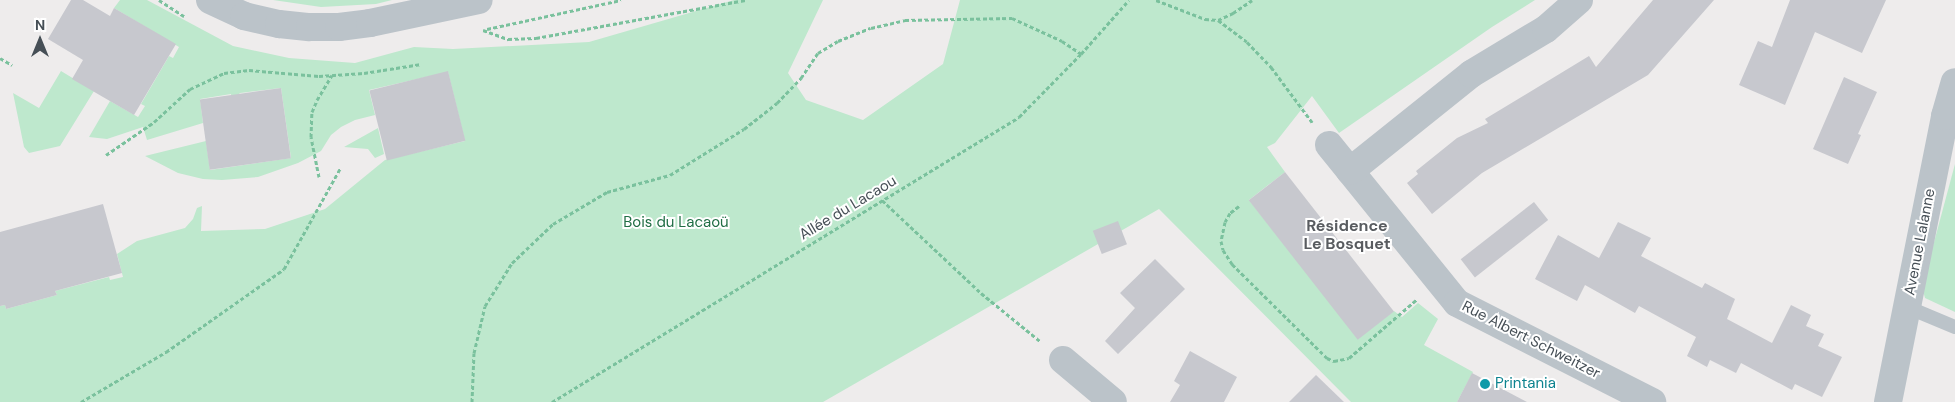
<!DOCTYPE html>
<meta charset="utf-8">
<style>
body{margin:0}
#map{position:relative;width:1955px;height:402px;overflow:hidden;background:#eeecec;font-family:"DM Sans",sans-serif}
div>[style]{position:absolute}
[style*='--x']{left:calc(var(--x)*1px);top:calc(var(--y)*1px);width:calc(var(--w)*1px);rotate:calc(var(--a)*1deg)}
.green>*{inset:0;background:#bee8cd}
.building>*{inset:0;background:#c7c8ce;transform-origin:0 0}
.path>*{height:3px;margin-top:-1.5px;transform-origin:0;background:repeating-linear-gradient(90deg,#7ac19d 0 4px,transparent 0 6.5px)}
.lane>*{height:14px;margin:-7px;padding:0 7px;transform-origin:7px;border-radius:7px;background:#bbc3c9}
.street>*{height:28px;margin:-14px;padding:0 14px;transform-origin:14px;border-radius:14px;background:#bbc3c9}
.dots>*{width:14px;height:14px;translate:-50% -50%;box-sizing:border-box;border:2px solid #fff;border-radius:50%}
span{translate:-50% -50%;white-space:nowrap;text-align:center;line-height:1.15;-webkit-text-stroke:4px #fff;paint-order:stroke}
.street-label{font-size:15px;color:#464f56}
.park-label{font-size:15px;color:#216e45}
.culture-label{font-size:15px;color:#0d838f}
.left{translate:0 -50%;text-align:left}
.neighbourhood-label{font-size:16px;color:#595c60;font-weight:700}
.north{position:absolute;left:15px;top:15px;width:50px;height:50px;-webkit-text-stroke:4px #fff;paint-order:stroke;rotate:0deg;font-size:14px;font-weight:700;line-height:20px;text-align:center;color:#464f56}
.north::after{content:'';display:block;margin:auto;width:18px;height:22px;background:#464f56;clip-path:polygon(50% 0,100% 100%,50% 72%,0 100%)}
</style>
<div id="map">
<div class="green">
<i style="clip-path:polygon(120px 0,147px 0,233px 46px,289px 58px,355px 63px,414px 47px,453px 49px,589px 42px,734px 0,823px 0,788px 73px,806px 100px,863px 120px,943px 64px,960px 0,1535px 0,1492px 27px,1339px 133px,1312px 96px,1275px 143px,1267px 147px,1285px 172px,1249px 200px,1358px 338px,1394px 311px,1402px 317px,1418px 303px,1438px 319px,1424px 345px,1473px 372px,1457px 402px,1351px 402px,1159px 209px,823px 402px,0 402px,0 306px,5px 305px,6px 309px,57px 295px,55px 291px,109px 277px,110px 280px,123px 277px,117px 254px,137px 241px,185px 228px,193px 219px,197px 208px,202px 206px,201px 231px,265px 229px,325px 209px,385px 160px,465px 141px,448px 72px,369px 90px,375px 115px,355px 120px,341px 127px,331px 135px,321px 151px,298px 163px,258px 177px,222px 180px,203px 179px,178px 173px,145px 156px,206px 141px,210px 170px,291px 158px,281px 88px,240px 93px,232px 101px,231px 94px,200px 99px,203px 123px,147px 140px,143px 127px,107px 139px,89px 137px,110px 101px,138px 117px,145px 106px,141px 104px,169px 56px,173px 58px,179px 47px,114px 8px)"></i>
<i style="clip-path:polygon(273px 0,392px 0,376px 4px,321px 7px)"></i>
<i style="clip-path:polygon(61px 71px,94px 91px,60px 146px,29px 153px,24px 147px,13px 93px,39px 108px)"></i>
<i style="clip-path:polygon(378px 128px,384px 154px,375px 158px,368px 149px,344px 147px)"></i>
<i style="clip-path:polygon(1955px 164px,1955px 312px,1925px 298px,1922px 287px)"></i>
</div>
<div class="building">
<i style="clip-path:polygon(71px 0,83px 0,110px 16px,114px 8px,176px 44px,134px 115px,72px 79px,83px 60px,48px 39px)"></i>
<i style="clip-path:polygon(1653px 0,1714px 0,1648px 75px,1482px 173px,1432px 214px,1407px 183px,1418px 174px,1416px 171px,1457px 138px,1488px 123px,1485px 119px,1589px 56px,1596px 67px)"></i>
<i style="clip-path:polygon(1790px 0,1886px 0,1862px 53px,1815px 32px,1785px 105px,1739px 85px,1758px 41px,1772px 47px)"></i>
<i style="left:448px;top:71px;width:72px;height:81px;rotate:76deg"></i>
<i style="clip-path:polygon(1844px 77px,1877px 92px,1858px 134px,1861px 135px,1848px 164px,1813px 149px)"></i>
<i style="left:281px;top:88px;width:71px;height:82px;rotate:82deg"></i>
<i style="left:1285px;top:172px;width:177px;height:46px;rotate:52deg"></i>
<i style="left:1534px;top:202px;width:23px;height:93px;rotate:52deg"></i>
<i style="clip-path:polygon(103px 204px,122px 273px,55px 291px,57px 295px,6px 309px,5px 305px,0 306px,0 232px)"></i>
<i style="left:1118px;top:221px;width:25px;height:27px;rotate:69deg"></i>
<i style="clip-path:polygon(1618px 222px,1651px 238px,1641px 256px,1702px 288px,1705px 283px,1735px 299px,1727px 319px,1772px 343px,1791px 305px,1811px 315px,1806px 326px,1824px 334px,1818px 346px,1842px 357px,1822px 397px,1795px 384px,1792px 390px,1741px 363px,1736px 373px,1710px 360px,1707px 367px,1687px 356px,1696px 337px,1639px 306px,1635px 313px,1585px 285px,1577px 301px,1535px 279px,1558px 235px,1599px 258px)"></i>
<i style="clip-path:polygon(1155px 259px,1185px 289px,1118px 354px,1105px 341px,1135px 308px,1120px 293px)"></i>
<i style="clip-path:polygon(1190px 351px,1237px 377px,1224px 402px,1170px 402px,1180px 385px,1174px 381px)"></i>
<i style="clip-path:polygon(1472px 373px,1527px 402px,1457px 402px)"></i>
<i style="clip-path:polygon(1316px 375px,1344px 402px,1289px 402px)"></i>
</div>
<div class="path">
<i style="--x:159;--y:0;--w:30;--a:33"></i>
<i style="--x:1156;--y:0;--w:53;--a:21.2"></i>
<i style="--x:1205;--y:19;--w:13;--a:4"></i>
<i style="--x:1218;--y:20;--w:17;--a:-25"></i>
<i style="--x:1233;--y:13;--w:23;--a:-34"></i>
<i style="--x:1218;--y:20;--w:36;--a:37"></i>
<i style="--x:1247;--y:42;--w:35;--a:46"></i>
<i style="--x:1271;--y:67;--w:69;--a:53.3"></i>
<i style="--x:487;--y:29;--w:137;--a:-12.2"></i>
<i style="--x:483;--y:30;--w:27;--a:20"></i>
<i style="--x:508;--y:39;--w:28;--a:-2"></i>
<i style="--x:536;--y:38;--w:213;--a:-10.3"></i>
<i style="--x:0;--y:58;--w:14;--a:30"></i>
<i style="--x:106;--y:155;--w:58;--a:-34.5"></i>
<i style="--x:154;--y:122;--w:49;--a:-42.5"></i>
<i style="--x:190;--y:89;--w:38;--a:-25"></i>
<i style="--x:224;--y:73;--w:25;--a:-7"></i>
<i style="--x:249;--y:70;--w:70;--a:4.9"></i>
<i style="--x:319;--y:76;--w:45;--a:-3.8"></i>
<i style="--x:364;--y:73;--w:58;--a:-9"></i>
<i style="--x:319;--y:177;--w:41;--a:-101.3"></i>
<i style="--x:311;--y:137;--w:25;--a:-88"></i>
<i style="--x:312;--y:112;--w:13;--a:-67"></i>
<i style="--x:317;--y:100;--w:29;--a:-59"></i>
<i style="--x:882;--y:200;--w:136;--a:43.2"></i>
<i style="--x:981;--y:293;--w:77;--a:39.2"></i>
<i style="--x:1239;--y:206;--w:11;--a:142"></i>
<i style="--x:1230;--y:213;--w:10;--a:119"></i>
<i style="--x:1225;--y:222;--w:19;--a:102"></i>
<i style="--x:1221;--y:241;--w:9;--a:77"></i>
<i style="--x:1223;--y:250;--w:17;--a:57"></i>
<i style="--x:1232;--y:264;--w:134;--a:44.7"></i>
<i style="--x:1327;--y:358;--w:8;--a:23"></i>
<i style="--x:1334;--y:361;--w:15;--a:-11"></i>
<i style="--x:1349;--y:358;--w:90;--a:-40.9"></i>
<i style="--x:81;--y:402;--w:99;--a:-30.5"></i>
<i style="--x:166;--y:352;--w:144;--a:-35.1"></i>
<i style="--x:284;--y:269;--w:115;--a:-60.8"></i>
<i style="--x:472;--y:402;--w:49;--a:-87.7"></i>
<i style="--x:474;--y:353;--w:48;--a:-76.8"></i>
<i style="--x:485;--y:306;--w:51;--a:-57.9"></i>
<i style="--x:512;--y:263;--w:57;--a:-43.6"></i>
<i style="--x:553;--y:224;--w:63;--a:-30.7"></i>
<i style="--x:607;--y:192;--w:65;--a:-15.1"></i>
<i style="--x:670;--y:175;--w:87;--a:-31.9"></i>
<i style="--x:744;--y:129;--w:42;--a:-38.2"></i>
<i style="--x:777;--y:103;--w:35;--a:-46"></i>
<i style="--x:801;--y:78;--w:30;--a:-56"></i>
<i style="--x:818;--y:53;--w:23;--a:-31"></i>
<i style="--x:838;--y:41;--w:35;--a:-22"></i>
<i style="--x:871;--y:28;--w:35;--a:-13"></i>
<i style="--x:905;--y:20;--w:107;--a:-1.1"></i>
<i style="--x:1012;--y:18;--w:55;--a:24.7"></i>
<i style="--x:1062;--y:41;--w:23;--a:34"></i>
<i style="--x:552;--y:402;--w:547;--a:-31.39"></i>
<i style="--x:1019;--y:117;--w:88;--a:-45.5"></i>
<i style="--x:1081;--y:54;--w:72;--a:-48.4"></i>
</div>
<div class="lane">
<i style="--x:1907;--y:307;--w:52;--a:22.6"></i>
</div>
<div class="street">
<i style="--x:210;--y:0;--w:38;--a:25"></i>
<i style="--x:244;--y:16;--w:36;--a:13"></i>
<i style="--x:279;--y:24;--w:31;--a:6"></i>
<i style="--x:310;--y:27;--w:29;--a:0"></i>
<i style="--x:339;--y:27;--w:31;--a:-7"></i>
<i style="--x:370;--y:23;--w:111;--a:-11.9"></i>
<i style="--x:1329;--y:145;--w:203;--a:51"></i>
<i style="--x:1457;--y:303;--w:219;--a:26.9"></i>
<i style="--x:1350;--y:171;--w:155;--a:-38.7"></i>
<i style="--x:1471;--y:74;--w:87;--a:-31"></i>
<i style="--x:1546;--y:29;--w:44;--a:-41.3"></i>
<i style="--x:1063;--y:360;--w:65;--a:40"></i>
<i style="--x:1888;--y:402;--w:292;--a:-78.7"></i>
<i style="--x:1945;--y:116;--w:35;--a:-74"></i>
</div>
<div class="dots">
<i style="left:1485px;top:384px;background:#0f9aa8"></i>
</div>
<div class="street-label">
<span style="left:848px;top:208px;rotate:-31deg">Allée du Lacaou</span>
<span style="left:1920px;top:242px;rotate:-79deg">Avenue Lalanne</span>
<span style="left:1531px;top:340px;rotate:27deg">Rue Albert Schweitzer</span>
</div>
<div class="park-label">
<span style="left:676px;top:223px">Bois du Lacaoü</span>
</div>
<div class="culture-label">
<span class="left" style="left:1495px;top:384px">Printania</span>
</div>
<div class="neighbourhood-label">
<span style="left:1347px;top:235px">Résidence<br>Le Bosquet</span>
</div>
<div class="north">N</div>
</div>
